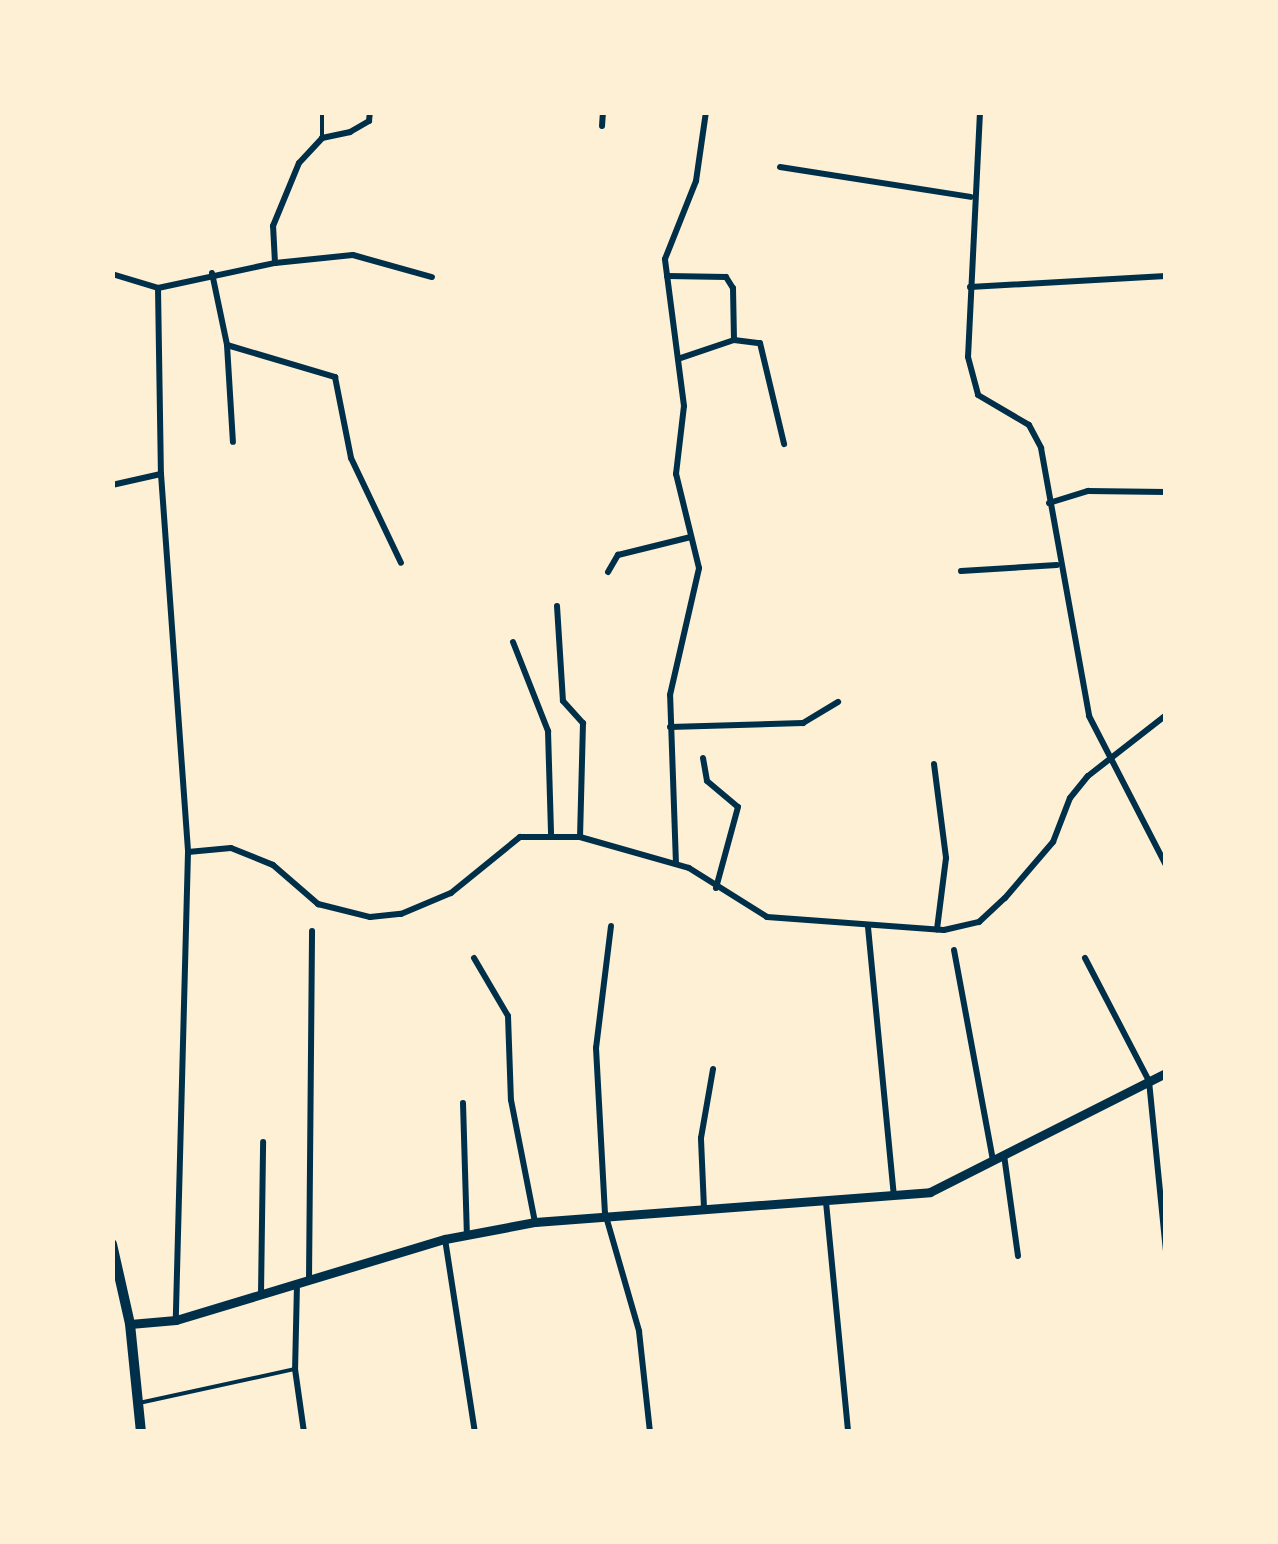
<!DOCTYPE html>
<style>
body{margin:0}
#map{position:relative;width:1278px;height:1544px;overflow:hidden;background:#fdf0d5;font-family:"Varela Round",sans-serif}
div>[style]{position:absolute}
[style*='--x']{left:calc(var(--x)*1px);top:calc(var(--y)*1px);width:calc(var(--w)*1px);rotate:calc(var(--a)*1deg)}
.service>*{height:4px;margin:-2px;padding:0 2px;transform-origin:2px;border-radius:2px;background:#003049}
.minor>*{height:6px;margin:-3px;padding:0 3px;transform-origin:3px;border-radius:3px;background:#003049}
.tertiary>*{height:9px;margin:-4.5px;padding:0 4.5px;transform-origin:4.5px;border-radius:4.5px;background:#003049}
.secondary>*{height:10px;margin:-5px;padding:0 5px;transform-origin:5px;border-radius:5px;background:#003049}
span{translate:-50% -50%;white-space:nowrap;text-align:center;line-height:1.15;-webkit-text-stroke:10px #fdf0d5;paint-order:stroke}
.frame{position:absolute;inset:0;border:115px solid #fdf0d5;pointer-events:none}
</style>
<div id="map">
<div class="service">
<i style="--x:322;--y:112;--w:26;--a:90"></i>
<i style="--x:139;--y:1403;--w:160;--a:-12.3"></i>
</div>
<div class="minor">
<i style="--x:980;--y:112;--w:245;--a:92.8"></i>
<i style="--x:968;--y:357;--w:39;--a:75"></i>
<i style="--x:978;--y:395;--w:59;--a:30.5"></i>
<i style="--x:1029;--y:425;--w:26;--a:62"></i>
<i style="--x:1041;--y:448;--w:272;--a:79.8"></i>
<i style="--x:1089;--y:716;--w:168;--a:62.7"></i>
<i style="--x:602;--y:126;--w:14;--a:-86"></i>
<i style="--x:780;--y:167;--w:193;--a:8.9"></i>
<i style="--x:275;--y:263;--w:78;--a:-5.9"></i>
<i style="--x:353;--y:255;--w:82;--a:15.6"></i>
<i style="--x:212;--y:273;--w:74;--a:78.2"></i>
<i style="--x:227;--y:345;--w:113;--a:16.5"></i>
<i style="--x:335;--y:377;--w:83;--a:78.8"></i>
<i style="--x:351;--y:458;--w:116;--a:64.5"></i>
<i style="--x:112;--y:274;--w:48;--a:16.9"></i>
<i style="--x:158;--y:288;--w:120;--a:-12.1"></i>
<i style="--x:275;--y:263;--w:37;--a:-93"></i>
<i style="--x:273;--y:226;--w:68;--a:-67.6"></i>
<i style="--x:299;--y:163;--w:34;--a:-47"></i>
<i style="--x:322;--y:138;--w:29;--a:-12"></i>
<i style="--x:350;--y:132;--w:22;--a:-30"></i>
<i style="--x:369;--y:121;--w:9;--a:-84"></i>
<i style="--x:667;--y:276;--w:59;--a:1"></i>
<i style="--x:726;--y:277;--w:13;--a:58"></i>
<i style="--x:733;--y:288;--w:52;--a:88.9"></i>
<i style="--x:734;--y:340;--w:59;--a:161.3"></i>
<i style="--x:970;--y:287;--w:196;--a:-3.2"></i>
<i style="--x:158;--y:288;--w:186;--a:89.1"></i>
<i style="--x:161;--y:474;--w:379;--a:85.9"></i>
<i style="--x:188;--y:852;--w:467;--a:91.5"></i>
<i style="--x:734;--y:340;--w:26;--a:7"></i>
<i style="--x:760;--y:343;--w:104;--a:76.6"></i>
<i style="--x:227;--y:345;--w:97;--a:86.5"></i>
<i style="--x:112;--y:485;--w:50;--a:-12.7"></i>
<i style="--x:1049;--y:503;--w:41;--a:-17.1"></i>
<i style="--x:1088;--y:491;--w:78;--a:0.7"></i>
<i style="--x:961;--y:571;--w:96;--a:-3.6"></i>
<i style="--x:608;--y:572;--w:20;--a:-60"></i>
<i style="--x:618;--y:555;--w:75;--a:-13.9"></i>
<i style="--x:557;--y:606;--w:95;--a:86.4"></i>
<i style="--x:563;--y:701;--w:30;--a:48"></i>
<i style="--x:583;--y:723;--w:113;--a:91.5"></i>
<i style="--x:513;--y:642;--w:96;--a:68.5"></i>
<i style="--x:548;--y:731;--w:104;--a:88.3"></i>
<i style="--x:670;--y:727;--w:133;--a:-1.7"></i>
<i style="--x:803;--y:723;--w:41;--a:-31"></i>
<i style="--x:703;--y:758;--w:23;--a:80"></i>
<i style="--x:707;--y:781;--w:40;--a:40"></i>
<i style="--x:738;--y:807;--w:84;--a:105.2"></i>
<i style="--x:934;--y:764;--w:95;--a:82.7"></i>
<i style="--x:946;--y:858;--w:72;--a:97.2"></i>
<i style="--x:188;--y:852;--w:43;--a:-5.3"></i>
<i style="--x:231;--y:848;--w:45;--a:22"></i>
<i style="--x:273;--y:865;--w:60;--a:40.9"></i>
<i style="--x:318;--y:904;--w:54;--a:14"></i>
<i style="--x:370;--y:917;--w:31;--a:-6"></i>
<i style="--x:401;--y:914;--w:54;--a:-22.8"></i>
<i style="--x:451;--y:893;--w:89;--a:-39.1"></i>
<i style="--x:520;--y:837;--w:60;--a:0"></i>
<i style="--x:580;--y:837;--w:113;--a:15.9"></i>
<i style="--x:689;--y:868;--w:92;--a:32.1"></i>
<i style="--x:767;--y:917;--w:177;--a:4.2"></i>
<i style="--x:944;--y:930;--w:36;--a:-13"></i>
<i style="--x:979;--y:922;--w:35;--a:-43"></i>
<i style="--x:1005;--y:898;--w:74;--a:-49.4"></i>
<i style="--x:1053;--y:842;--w:47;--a:-68.9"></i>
<i style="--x:1070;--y:798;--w:28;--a:-51"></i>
<i style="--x:1088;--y:776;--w:99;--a:-38"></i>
<i style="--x:676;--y:864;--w:169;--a:-92"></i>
<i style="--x:670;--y:695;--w:130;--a:-77.1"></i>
<i style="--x:699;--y:568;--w:97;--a:-103.7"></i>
<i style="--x:676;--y:474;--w:68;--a:-83.3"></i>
<i style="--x:684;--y:406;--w:148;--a:-97.4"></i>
<i style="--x:665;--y:259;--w:84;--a:-68.3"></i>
<i style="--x:696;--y:181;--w:70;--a:-81.8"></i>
<i style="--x:611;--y:926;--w:123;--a:97"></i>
<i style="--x:596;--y:1048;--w:165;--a:86.9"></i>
<i style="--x:605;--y:1213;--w:123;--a:73.9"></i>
<i style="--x:639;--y:1331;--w:102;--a:83.8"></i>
<i style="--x:868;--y:927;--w:270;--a:84.5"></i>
<i style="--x:954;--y:950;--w:214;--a:79.5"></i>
<i style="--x:474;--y:958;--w:67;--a:59.6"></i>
<i style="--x:508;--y:1016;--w:84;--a:88"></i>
<i style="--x:511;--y:1100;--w:124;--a:78.9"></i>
<i style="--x:1085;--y:958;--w:139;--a:62.5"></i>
<i style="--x:1149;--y:1081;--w:171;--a:84.3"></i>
<i style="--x:463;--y:1103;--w:132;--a:88.3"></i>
<i style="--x:1004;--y:1155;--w:102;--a:82.1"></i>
<i style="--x:826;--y:1202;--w:231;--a:84.5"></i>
<i style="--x:704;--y:1208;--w:70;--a:-92.5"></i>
<i style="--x:701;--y:1138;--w:70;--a:-80.1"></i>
<i style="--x:445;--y:1239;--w:195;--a:81.2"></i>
<i style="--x:309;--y:1280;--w:349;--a:-89.5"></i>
<i style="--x:297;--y:1284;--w:85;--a:91.3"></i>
<i style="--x:295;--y:1369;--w:64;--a:81.9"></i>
<i style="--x:261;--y:1294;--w:152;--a:-89.2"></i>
</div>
<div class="tertiary">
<i style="--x:130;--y:1324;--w:46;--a:-5"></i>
<i style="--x:176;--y:1320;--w:281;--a:-16.8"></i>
<i style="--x:445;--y:1239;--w:92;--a:-10.7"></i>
<i style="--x:535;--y:1222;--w:396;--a:-4.3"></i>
<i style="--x:930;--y:1192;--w:264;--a:-26.8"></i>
</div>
<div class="secondary">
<i style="--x:112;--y:1244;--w:82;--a:77.3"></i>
<i style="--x:130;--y:1324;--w:109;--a:84.2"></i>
</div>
<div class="frame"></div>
</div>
